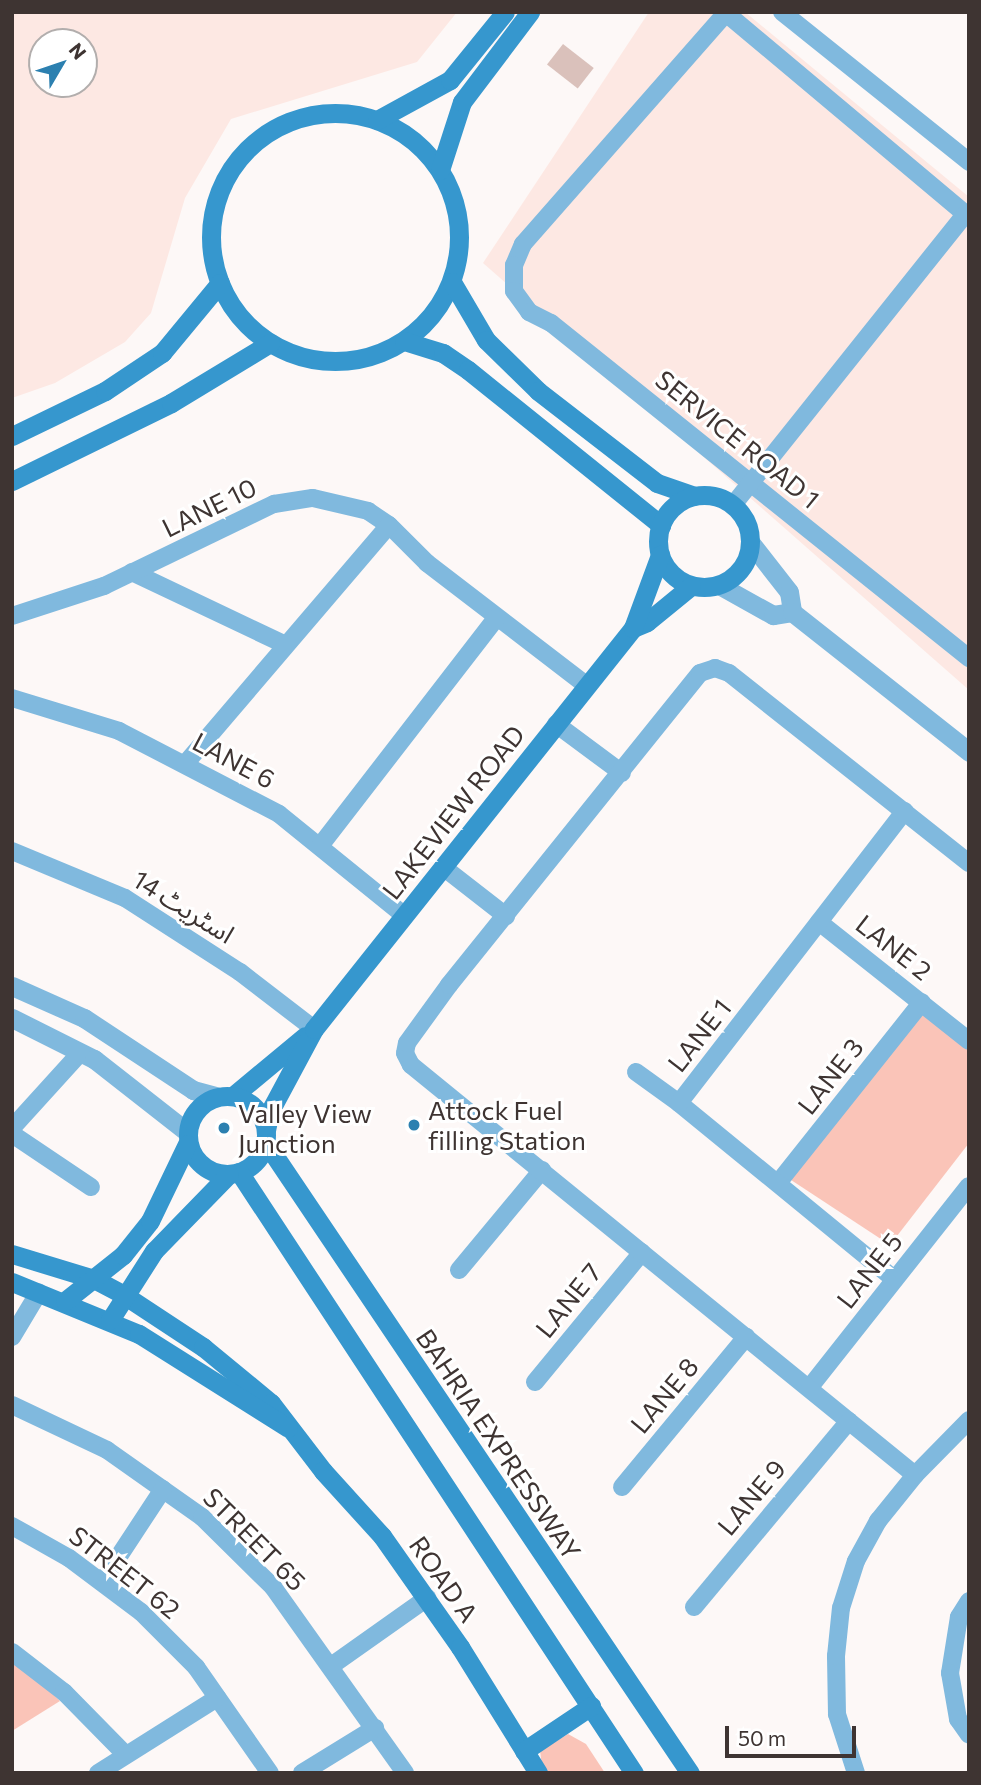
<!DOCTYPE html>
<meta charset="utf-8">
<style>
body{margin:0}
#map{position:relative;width:981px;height:1785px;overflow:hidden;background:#fdf8f7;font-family:Commissioner,"Noto Sans Arabic",sans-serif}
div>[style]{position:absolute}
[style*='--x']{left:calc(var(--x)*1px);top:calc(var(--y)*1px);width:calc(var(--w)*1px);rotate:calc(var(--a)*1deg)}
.built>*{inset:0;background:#fde8e3}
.green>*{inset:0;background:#fac4b8}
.building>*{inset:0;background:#dac1bb;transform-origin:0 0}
.minor>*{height:18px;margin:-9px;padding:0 9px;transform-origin:9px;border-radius:9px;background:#80b9de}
.tertiary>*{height:19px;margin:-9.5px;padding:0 9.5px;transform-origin:9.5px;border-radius:9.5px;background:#80b9de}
.secondary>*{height:19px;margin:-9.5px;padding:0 9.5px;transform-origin:9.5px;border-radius:9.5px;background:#3697ce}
.secondary>.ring{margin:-9.5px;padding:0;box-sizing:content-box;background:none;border:19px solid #3697ce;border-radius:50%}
.dots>*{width:19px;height:19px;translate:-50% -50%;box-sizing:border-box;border:4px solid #fff;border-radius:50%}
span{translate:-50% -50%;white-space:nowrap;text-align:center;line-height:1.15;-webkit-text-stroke:6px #fff;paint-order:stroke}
.street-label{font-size:26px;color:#3e3432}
.poi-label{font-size:26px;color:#3e3432}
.left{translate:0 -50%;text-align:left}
.frame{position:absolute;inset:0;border:14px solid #3e3432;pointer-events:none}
.north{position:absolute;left:28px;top:28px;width:70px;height:70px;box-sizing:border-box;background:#fff;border:2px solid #b2aead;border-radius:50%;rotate:51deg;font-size:19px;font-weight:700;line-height:28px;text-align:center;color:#3e3432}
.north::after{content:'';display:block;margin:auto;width:24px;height:32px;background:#2c80b0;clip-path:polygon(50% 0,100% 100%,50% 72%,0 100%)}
.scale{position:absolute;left:725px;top:1726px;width:131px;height:32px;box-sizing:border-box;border:4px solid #3e3432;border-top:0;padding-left:9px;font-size:21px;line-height:24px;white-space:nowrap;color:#3e3432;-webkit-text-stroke:5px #fff;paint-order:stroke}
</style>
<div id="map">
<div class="built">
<i style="clip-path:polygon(evenodd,12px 12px,457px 12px,417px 62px,231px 119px,185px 198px,151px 313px,125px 342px,55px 383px,12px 398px,12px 12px,42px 42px,84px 42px,84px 84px,42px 84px,42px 42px)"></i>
<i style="clip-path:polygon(649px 12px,745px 12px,969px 197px,969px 690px,483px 263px)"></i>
</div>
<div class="green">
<i style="clip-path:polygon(924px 1008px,969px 1044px,969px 1143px,890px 1245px,788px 1178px)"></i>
<i style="clip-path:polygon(12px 1653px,60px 1701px,12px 1731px)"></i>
<i style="clip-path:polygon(568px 1734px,586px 1744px,605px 1773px,543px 1773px,540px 1751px)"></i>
</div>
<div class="building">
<i style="left:563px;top:44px;width:39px;height:26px;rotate:38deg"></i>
</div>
<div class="minor">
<i style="--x:782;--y:12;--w:240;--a:38.7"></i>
<i style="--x:969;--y:217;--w:317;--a:-140"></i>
<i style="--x:726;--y:13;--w:308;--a:131.3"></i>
<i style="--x:523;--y:244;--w:23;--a:113"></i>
<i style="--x:514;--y:265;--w:26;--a:90"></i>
<i style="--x:514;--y:291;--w:26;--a:54"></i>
<i style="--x:529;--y:312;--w:25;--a:27"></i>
<i style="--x:551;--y:323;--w:536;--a:38.71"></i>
<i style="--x:733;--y:505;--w:372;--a:-51.4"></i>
<i style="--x:132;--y:572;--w:170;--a:25.4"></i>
<i style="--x:12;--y:616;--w:97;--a:-18.1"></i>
<i style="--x:104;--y:586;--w:189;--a:-25.8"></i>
<i style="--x:274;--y:504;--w:39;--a:-9"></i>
<i style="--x:313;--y:498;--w:57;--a:13.3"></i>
<i style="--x:368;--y:511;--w:25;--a:34"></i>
<i style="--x:389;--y:525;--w:54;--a:45"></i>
<i style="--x:427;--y:563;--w:200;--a:37.5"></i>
<i style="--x:12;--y:698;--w:112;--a:17.1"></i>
<i style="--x:119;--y:731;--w:180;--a:27.4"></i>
<i style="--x:279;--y:814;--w:162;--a:39"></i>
<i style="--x:556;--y:724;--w:82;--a:36.6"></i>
<i style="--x:185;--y:764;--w:314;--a:-49.5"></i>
<i style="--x:320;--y:846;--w:288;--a:-52.3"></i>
<i style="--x:12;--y:851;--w:122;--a:22.6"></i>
<i style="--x:125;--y:898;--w:137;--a:32.8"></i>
<i style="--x:240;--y:972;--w:93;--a:37.6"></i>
<i style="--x:443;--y:867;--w:80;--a:37.9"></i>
<i style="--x:819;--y:922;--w:191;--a:38.4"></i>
<i style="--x:636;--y:1072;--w:53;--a:35.8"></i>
<i style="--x:12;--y:1128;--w:101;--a:-47.8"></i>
<i style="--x:12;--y:1134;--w:95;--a:33.9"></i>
<i style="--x:778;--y:1183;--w:231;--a:-51.5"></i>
<i style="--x:459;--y:1270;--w:130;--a:-50.3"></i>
<i style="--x:894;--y:1279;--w:278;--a:-140.7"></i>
<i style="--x:679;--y:1103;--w:369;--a:-52.3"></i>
<i style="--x:12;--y:1337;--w:52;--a:-59"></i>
<i style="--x:535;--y:1382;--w:168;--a:-50.5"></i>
<i style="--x:810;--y:1387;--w:256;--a:-51.7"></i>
<i style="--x:12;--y:1405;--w:105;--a:25.3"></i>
<i style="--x:107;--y:1450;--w:116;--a:35.2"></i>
<i style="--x:202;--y:1517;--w:100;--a:44.6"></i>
<i style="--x:273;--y:1587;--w:228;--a:54.6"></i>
<i style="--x:915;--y:1475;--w:650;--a:-140.87"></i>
<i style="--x:411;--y:1065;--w:13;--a:-117"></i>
<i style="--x:405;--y:1053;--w:10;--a:-79"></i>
<i style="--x:407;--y:1043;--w:72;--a:-54.1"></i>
<i style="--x:449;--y:985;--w:400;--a:-51.2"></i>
<i style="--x:700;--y:673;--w:16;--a:-18"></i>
<i style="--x:715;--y:668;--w:15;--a:20"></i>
<i style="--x:729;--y:673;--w:306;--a:38.4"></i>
<i style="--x:622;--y:1487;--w:195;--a:-50.4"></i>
<i style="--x:12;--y:1526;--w:65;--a:29.3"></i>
<i style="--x:69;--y:1558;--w:90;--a:36.9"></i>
<i style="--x:141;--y:1612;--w:78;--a:45"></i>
<i style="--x:196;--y:1667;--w:129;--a:55.1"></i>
<i style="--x:102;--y:1582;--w:111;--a:-56.7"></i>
<i style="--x:969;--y:1601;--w:19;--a:122"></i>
<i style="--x:959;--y:1617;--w:57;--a:99.1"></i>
<i style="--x:950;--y:1673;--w:47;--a:80.1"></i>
<i style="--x:958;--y:1719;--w:19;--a:55"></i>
<i style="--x:694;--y:1607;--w:242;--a:-50.2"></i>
<i style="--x:12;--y:1652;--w:66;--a:37.6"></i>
<i style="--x:64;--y:1692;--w:88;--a:45.5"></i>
<i style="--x:331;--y:1666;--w:118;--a:-35.3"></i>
<i style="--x:98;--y:1773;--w:141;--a:-32.2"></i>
<i style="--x:302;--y:1773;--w:86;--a:-31.7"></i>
<i style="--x:856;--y:1773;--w:62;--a:-107.9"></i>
<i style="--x:837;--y:1714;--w:58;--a:-91"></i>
<i style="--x:836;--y:1656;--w:48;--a:-84.1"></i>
<i style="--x:841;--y:1608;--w:49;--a:-72.3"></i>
<i style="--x:856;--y:1561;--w:46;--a:-61.2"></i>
<i style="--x:878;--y:1521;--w:59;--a:-51.2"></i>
<i style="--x:915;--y:1475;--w:77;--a:-45.5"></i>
</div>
<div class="tertiary">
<i style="--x:750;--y:542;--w:63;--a:52"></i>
<i style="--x:789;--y:592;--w:20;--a:81"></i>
<i style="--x:719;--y:585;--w:62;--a:29.1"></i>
<i style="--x:773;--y:615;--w:19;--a:-9"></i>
<i style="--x:792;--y:612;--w:226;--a:38.3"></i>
<i style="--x:12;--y:986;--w:79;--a:24"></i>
<i style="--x:84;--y:1018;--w:131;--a:33.4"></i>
<i style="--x:193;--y:1090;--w:24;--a:15"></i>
<i style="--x:12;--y:1018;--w:92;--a:26.6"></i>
<i style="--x:94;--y:1059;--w:118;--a:38.1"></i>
</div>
<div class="secondary">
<i class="ring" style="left:211px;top:113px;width:229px;height:229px"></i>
<i style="--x:377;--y:120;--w:83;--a:-28.7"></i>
<i style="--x:450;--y:80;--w:87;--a:-51"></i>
<i style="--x:440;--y:170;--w:71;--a:-72.1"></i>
<i style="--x:462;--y:102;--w:113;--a:-52.9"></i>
<i style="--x:452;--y:282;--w:67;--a:59.6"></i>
<i style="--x:486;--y:340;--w:73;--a:44.4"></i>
<i style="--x:538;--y:391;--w:150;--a:37.7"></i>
<i style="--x:657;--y:483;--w:39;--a:19"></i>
<i style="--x:404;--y:341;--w:41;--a:17.1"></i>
<i style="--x:443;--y:353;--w:30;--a:34"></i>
<i style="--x:468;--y:370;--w:248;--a:38.8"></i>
<i style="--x:12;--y:436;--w:103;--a:-25.8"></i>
<i style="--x:105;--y:391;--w:69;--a:-33.7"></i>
<i style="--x:162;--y:353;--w:91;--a:-50.4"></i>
<i style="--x:12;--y:481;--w:177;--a:-26.1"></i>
<i style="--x:171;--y:403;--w:116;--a:-31.2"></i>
<i class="ring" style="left:658px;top:495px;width:73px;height:73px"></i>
<i style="--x:633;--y:628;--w:15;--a:-23"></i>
<i style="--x:647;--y:622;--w:57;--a:-39.3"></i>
<i style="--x:234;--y:1095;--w:92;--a:-39.7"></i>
<i class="ring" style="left:188px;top:1096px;width:59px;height:59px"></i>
<i style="--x:266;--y:1130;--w:19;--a:-78"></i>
<i style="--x:270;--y:1111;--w:93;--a:-61.8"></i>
<i style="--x:314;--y:1029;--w:512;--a:-51.5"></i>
<i style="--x:633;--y:628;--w:78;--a:-69.7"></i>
<i style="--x:266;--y:1143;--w:759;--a:56.06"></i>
<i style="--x:239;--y:1172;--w:719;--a:56.69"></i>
<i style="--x:12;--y:1254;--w:86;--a:17"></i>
<i style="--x:94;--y:1279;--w:34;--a:28"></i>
<i style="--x:124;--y:1295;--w:95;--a:33.4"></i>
<i style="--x:203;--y:1347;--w:88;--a:39.5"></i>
<i style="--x:271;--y:1403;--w:86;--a:52.6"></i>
<i style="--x:323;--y:1471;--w:88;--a:47.8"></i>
<i style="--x:382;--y:1536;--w:136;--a:54.9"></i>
<i style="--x:460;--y:1647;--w:148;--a:58.2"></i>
<i style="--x:12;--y:1282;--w:137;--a:22.3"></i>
<i style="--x:139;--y:1334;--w:176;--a:32.2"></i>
<i style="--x:65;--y:1301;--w:74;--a:-38.4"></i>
<i style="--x:123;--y:1255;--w:43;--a:-51.5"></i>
<i style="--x:150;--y:1221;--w:85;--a:-64.3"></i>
<i style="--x:110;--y:1320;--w:82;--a:-57.5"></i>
<i style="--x:154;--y:1251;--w:107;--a:-45.8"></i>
<i style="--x:524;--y:1751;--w:81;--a:-33.9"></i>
</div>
<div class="dots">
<i style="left:414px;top:1125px;background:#2c80b0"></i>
<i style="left:224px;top:1128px;background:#2c80b0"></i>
</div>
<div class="street-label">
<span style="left:738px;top:439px;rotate:39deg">SERVICE ROAD 1</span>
<span style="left:209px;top:507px;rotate:-26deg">LANE 10</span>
<span style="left:234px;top:760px;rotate:28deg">LANE 6</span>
<span style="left:453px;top:812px;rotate:-52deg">LAKEVIEW ROAD</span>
<span style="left:184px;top:906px;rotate:32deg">اسٹریٹ 14</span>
<span style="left:894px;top:947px;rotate:38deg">LANE 2</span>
<span style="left:699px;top:1035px;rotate:-52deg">LANE 1</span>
<span style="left:830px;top:1076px;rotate:-52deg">LANE 3</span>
<span style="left:869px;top:1270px;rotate:-52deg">LANE 5</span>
<span style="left:568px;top:1300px;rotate:-51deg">LANE 7</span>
<span style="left:664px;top:1395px;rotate:-50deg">LANE 8</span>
<span style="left:499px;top:1444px;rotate:56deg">BAHRIA EXPRESSWAY</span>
<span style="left:751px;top:1497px;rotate:-50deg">LANE 9</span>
<span style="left:255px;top:1539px;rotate:45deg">STREET 65</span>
<span style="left:125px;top:1572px;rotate:38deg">STREET 62</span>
<span style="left:444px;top:1579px;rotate:55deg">ROAD A</span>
</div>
<div class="poi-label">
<span class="left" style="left:428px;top:1125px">Attock Fuel<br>filling Station</span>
<span class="left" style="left:238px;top:1128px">Valley View<br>Junction</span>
</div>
<div class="frame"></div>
<div class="north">N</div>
<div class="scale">50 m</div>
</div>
